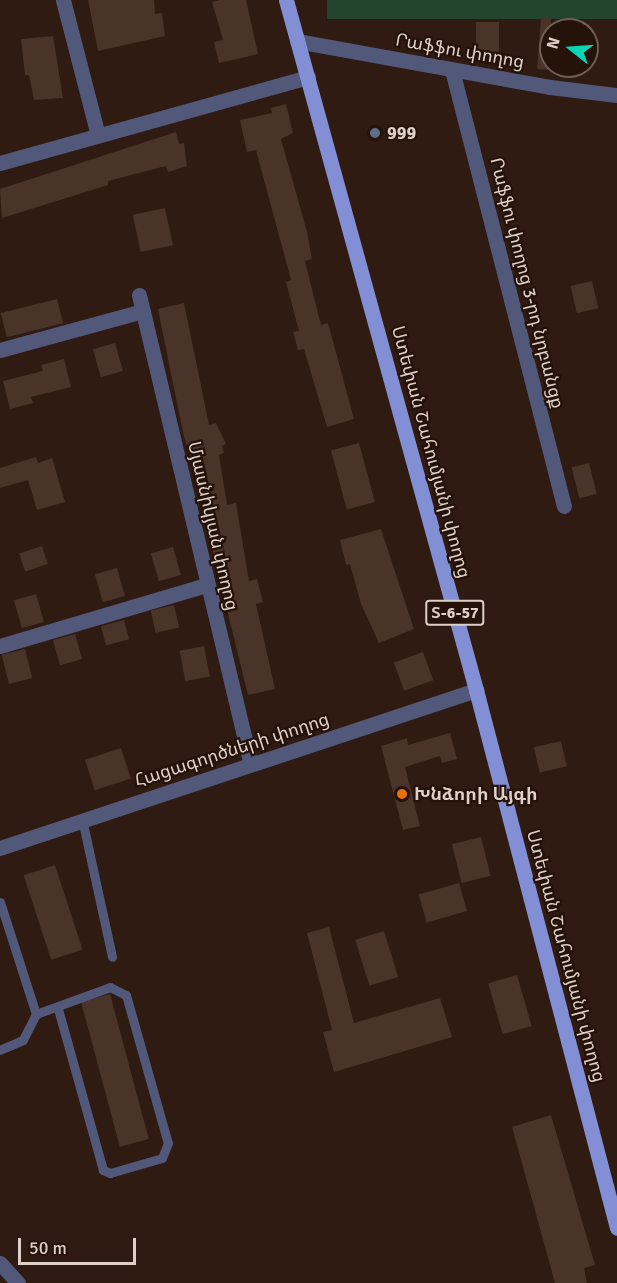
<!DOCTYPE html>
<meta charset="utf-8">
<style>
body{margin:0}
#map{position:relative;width:617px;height:1283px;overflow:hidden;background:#2f1b11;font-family:Signika,"Noto Sans Armenian",sans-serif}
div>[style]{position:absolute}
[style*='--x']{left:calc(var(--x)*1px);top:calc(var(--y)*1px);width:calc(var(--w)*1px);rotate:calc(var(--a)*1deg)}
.green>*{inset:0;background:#23442d;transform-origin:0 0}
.building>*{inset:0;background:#4a3329;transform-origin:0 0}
.lane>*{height:9px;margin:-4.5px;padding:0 4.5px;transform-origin:4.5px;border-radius:4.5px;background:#52587a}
.street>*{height:15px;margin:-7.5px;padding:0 7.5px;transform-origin:7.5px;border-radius:7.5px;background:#52587a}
.primary>*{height:15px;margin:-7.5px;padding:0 7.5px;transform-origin:7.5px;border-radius:7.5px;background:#838fd4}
.dots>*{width:16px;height:16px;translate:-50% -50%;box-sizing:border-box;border:3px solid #251208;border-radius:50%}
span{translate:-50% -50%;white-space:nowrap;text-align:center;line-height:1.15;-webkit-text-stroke:4.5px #251208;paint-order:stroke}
.shield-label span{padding:2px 4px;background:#251208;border:2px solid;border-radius:4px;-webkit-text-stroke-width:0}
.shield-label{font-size:16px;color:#decfc9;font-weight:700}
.street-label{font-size:18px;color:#decfc9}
.poi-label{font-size:18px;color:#decfc9;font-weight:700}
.left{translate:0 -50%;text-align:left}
.north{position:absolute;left:539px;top:18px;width:60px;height:60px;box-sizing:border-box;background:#251208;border:2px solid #6f5e55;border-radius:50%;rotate:287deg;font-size:16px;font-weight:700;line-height:24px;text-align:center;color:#decfc9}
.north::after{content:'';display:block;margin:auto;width:21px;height:27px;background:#08d5b5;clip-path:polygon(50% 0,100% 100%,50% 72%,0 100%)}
.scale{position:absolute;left:18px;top:1238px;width:118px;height:27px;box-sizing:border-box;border:3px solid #decfc9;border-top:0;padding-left:8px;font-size:18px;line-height:21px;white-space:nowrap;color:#decfc9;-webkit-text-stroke:4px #251208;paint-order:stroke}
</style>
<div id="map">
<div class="green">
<i style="left:327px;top:0;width:290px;height:19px"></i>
</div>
<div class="building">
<i style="clip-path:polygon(88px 0,154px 0,155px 14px,162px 13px,165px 36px,98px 51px)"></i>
<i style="clip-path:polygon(220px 0,246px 0,258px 54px,219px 63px,214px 42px,223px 40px,212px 2px)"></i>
<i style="clip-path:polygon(541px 18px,551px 18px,551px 70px,537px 69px)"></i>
<i style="left:476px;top:22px;width:23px;height:34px"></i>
<i style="clip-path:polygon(53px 36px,63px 98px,34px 100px,29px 75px,25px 75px,21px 39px)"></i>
<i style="clip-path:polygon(286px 104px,293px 133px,281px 139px,307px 232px,312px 259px,305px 261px,321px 325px,328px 323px,354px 419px,327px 427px,304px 349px,298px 350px,293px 332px,299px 331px,286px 282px,291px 280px,256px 150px,247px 152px,240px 120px,272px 113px,271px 108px)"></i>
<i style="clip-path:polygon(176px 132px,179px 144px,184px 143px,187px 166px,168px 172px,166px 166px,108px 181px,108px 185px,2px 218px,0 189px)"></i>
<i style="left:165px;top:208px;width:38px;height:33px;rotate:78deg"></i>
<i style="left:592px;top:281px;width:28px;height:22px;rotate:77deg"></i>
<i style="left:57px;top:299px;width:25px;height:58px;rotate:76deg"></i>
<i style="clip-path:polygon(184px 303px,209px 425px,216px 423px,226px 444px,222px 446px,224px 453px,219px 455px,227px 505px,236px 503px,249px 581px,257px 579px,263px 602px,256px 604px,275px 689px,248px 695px,201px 504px,193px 455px,190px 456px,183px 433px,158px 309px)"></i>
<i style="left:115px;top:343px;width:29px;height:23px;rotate:74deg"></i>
<i style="clip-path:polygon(64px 359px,71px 387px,31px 397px,33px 403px,10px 409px,3px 381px,43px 371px,41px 365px)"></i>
<i style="left:359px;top:443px;width:61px;height:29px;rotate:75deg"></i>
<i style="clip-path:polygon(36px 457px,38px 463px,52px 458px,65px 502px,37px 510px,28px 480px,0 488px,0 468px)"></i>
<i style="left:589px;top:463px;width:32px;height:18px;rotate:76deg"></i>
<i style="clip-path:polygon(381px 529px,414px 629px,379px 643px,361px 604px,350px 564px,346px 565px,340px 540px)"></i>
<i style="left:42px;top:546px;width:19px;height:24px;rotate:72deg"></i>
<i style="left:173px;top:547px;width:29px;height:23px;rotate:74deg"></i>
<i style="left:117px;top:568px;width:29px;height:23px;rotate:74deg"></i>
<i style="left:36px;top:594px;width:29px;height:23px;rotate:74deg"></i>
<i style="left:174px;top:605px;width:23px;height:24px;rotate:77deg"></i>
<i style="left:124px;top:620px;width:20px;height:24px;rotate:75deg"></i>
<i style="left:75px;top:634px;width:26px;height:23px;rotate:74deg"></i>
<i style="left:204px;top:646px;width:31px;height:25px;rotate:79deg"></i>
<i style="left:25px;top:649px;width:30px;height:24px;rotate:76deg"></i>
<i style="left:423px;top:652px;width:30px;height:31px;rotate:70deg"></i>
<i style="clip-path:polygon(450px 733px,457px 759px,442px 763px,440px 756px,405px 767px,420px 826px,403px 830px,381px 746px,407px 738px,408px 745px)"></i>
<i style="left:561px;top:741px;width:26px;height:28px;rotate:77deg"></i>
<i style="left:121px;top:748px;width:32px;height:38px;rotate:72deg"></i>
<i style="left:481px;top:837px;width:40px;height:30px;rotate:76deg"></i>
<i style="left:55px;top:865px;width:89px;height:33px;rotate:72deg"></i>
<i style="left:459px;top:883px;width:29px;height:42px;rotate:74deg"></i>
<i style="clip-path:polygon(329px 927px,354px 1023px,440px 998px,452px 1037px,334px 1072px,323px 1032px,332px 1030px,307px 933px)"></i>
<i style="left:384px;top:931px;width:48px;height:30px;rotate:73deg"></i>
<i style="left:517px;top:975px;width:53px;height:30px;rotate:74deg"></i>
<i style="left:110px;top:994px;width:150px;height:30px;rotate:75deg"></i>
<i style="clip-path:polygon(551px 1115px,595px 1265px,584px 1268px,587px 1283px,555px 1283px,512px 1127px)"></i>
</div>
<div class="lane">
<i style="--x:82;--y:819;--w:141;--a:77.7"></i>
<i style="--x:0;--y:902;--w:118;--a:72.2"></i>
<i style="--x:36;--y:1014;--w:29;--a:117"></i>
<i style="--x:23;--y:1040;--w:25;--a:157"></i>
<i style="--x:36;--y:1014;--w:79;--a:-20"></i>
<i style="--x:110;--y:987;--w:18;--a:27"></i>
<i style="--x:126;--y:995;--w:154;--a:74.2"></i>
<i style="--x:168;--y:1143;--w:16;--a:112"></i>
<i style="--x:162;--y:1158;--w:54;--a:163.9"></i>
<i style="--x:110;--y:1173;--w:8;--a:-157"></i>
<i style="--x:103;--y:1170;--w:167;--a:-105.6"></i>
</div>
<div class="street">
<i style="--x:63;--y:0;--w:139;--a:75.5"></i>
<i style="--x:297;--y:41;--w:257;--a:10.3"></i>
<i style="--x:550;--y:87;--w:67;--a:6.8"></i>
<i style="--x:452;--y:70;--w:450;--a:75.6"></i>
<i style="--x:0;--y:163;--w:320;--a:-15.6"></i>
<i style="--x:139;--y:295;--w:482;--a:76.6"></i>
<i style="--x:0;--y:350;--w:148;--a:-15.3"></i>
<i style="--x:0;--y:646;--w:215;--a:-16.5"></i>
<i style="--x:0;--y:848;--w:502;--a:-18.36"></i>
<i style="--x:0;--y:1263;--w:27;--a:48"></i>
</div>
<div class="primary">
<i style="--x:286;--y:0;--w:716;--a:74.6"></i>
<i style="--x:476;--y:690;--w:556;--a:75.31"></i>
</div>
<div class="dots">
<i style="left:375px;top:133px;background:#5c6f8a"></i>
<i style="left:402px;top:794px;background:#e8710a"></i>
</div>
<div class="shield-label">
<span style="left:455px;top:613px">Տ-6-57</span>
</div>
<div class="street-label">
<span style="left:460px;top:51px;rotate:10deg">Րաֆֆու փողոց</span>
<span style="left:527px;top:283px;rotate:76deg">Րաֆֆու փողոց 3-րդ նրբանցք</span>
<span style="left:431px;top:452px;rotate:75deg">Ստեփան Շահումյանի փողոց</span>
<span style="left:213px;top:526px;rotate:77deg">Մյասնիկյան փողոց</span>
<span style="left:232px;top:750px;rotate:-18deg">Հացագործների փողոց</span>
<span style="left:566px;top:956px;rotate:75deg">Ստեփան Շահումյանի փողոց</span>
</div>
<div class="poi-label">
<span class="left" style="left:387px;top:133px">999</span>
<span class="left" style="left:414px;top:794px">Խնձորի Այգի</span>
</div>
<div class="north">N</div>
<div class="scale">50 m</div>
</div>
